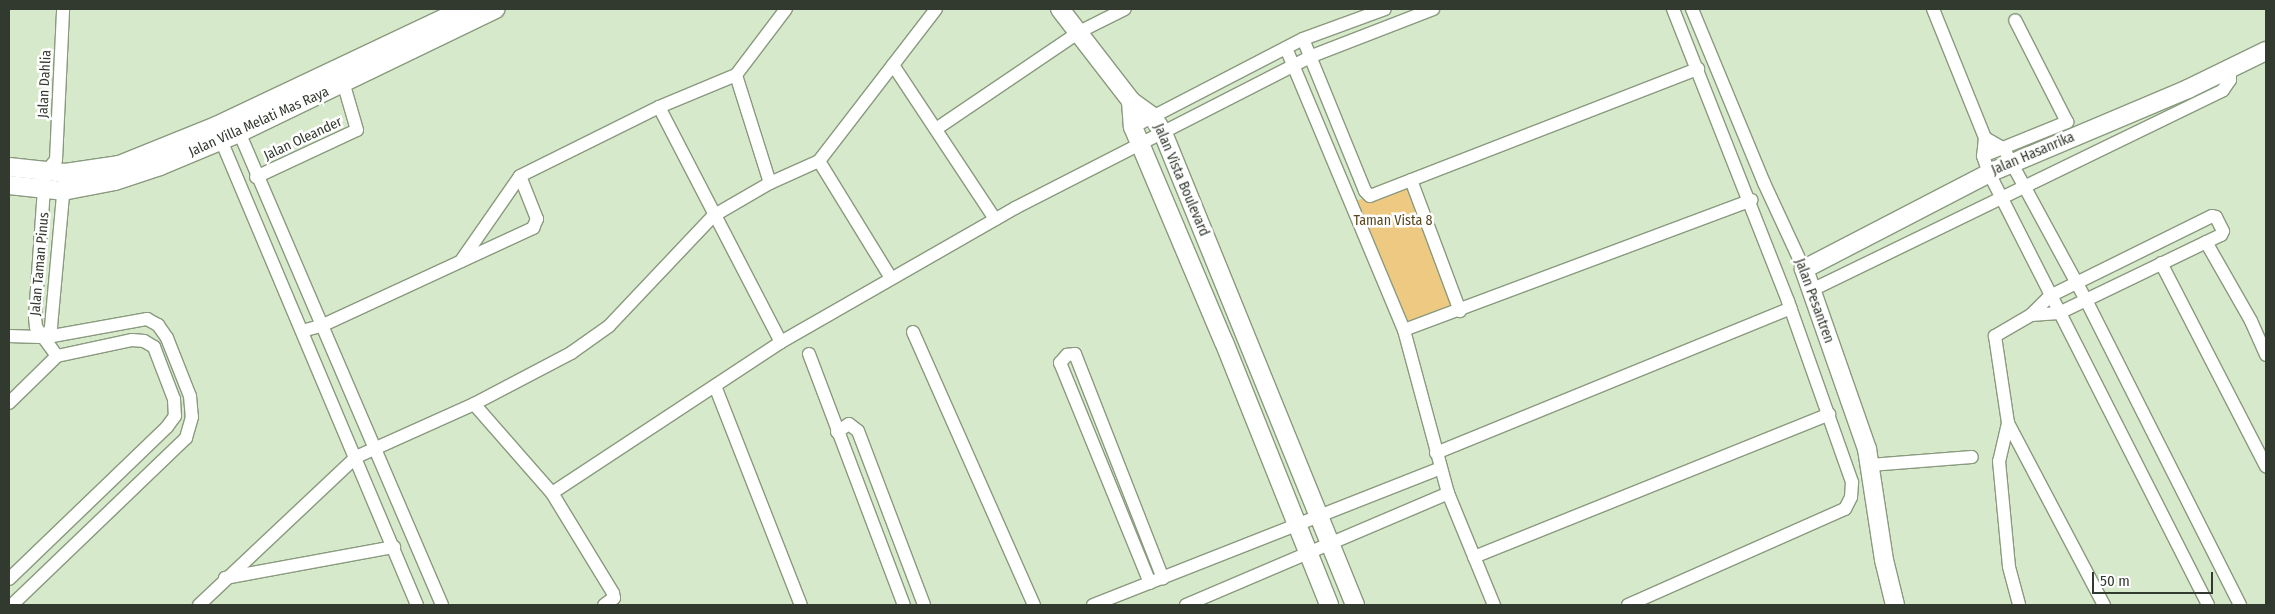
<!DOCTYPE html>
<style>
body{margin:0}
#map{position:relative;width:2275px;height:614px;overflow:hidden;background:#d7e9cb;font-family:"Fira Sans Condensed",sans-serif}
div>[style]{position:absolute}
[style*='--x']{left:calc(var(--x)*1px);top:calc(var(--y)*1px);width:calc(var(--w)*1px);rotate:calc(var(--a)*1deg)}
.green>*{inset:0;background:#eec982;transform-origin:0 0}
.roads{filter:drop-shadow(1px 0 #899a7e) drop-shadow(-1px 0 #899a7e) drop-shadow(0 1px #899a7e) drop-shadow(0 -1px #899a7e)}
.street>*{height:12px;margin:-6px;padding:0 6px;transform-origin:6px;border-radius:6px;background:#fff}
.secondary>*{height:18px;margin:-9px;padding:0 9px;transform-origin:9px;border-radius:9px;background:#fff}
span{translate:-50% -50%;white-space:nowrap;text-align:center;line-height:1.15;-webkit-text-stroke:5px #fff;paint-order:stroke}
.street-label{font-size:14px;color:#32392e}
.park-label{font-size:14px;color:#5a471e}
.frame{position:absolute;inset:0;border:10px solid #32392e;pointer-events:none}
.scale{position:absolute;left:2092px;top:572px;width:121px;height:22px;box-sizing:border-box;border:2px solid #32392e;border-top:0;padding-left:6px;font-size:15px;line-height:18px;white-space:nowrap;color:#32392e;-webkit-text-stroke:4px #fff;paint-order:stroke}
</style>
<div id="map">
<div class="green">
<i style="left:1411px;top:180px;width:140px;height:63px;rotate:69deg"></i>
</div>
<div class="roads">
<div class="street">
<i style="--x:1692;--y:9;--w:188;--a:67.5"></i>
<i style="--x:1764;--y:183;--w:95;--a:65.1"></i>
<i style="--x:1933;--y:9;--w:139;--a:68"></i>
<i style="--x:1985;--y:138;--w:18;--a:96"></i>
<i style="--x:1983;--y:156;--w:18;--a:71"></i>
<i style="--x:1989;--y:173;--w:484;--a:63.1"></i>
<i style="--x:1303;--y:39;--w:164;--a:67.8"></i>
<i style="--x:1365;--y:191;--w:7;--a:45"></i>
<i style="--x:1370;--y:196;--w:352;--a:-21.2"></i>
<i style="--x:1286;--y:48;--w:306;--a:67.3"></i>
<i style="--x:1404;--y:330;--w:371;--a:-20.5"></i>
<i style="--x:893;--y:65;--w:185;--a:56.5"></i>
<i style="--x:659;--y:107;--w:265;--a:62.6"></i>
<i style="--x:236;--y:125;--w:522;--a:66.77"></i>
<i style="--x:1133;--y:127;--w:191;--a:-27.4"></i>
<i style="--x:1303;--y:39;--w:87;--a:-20.1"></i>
<i style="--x:936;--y:129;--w:173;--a:-34.1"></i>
<i style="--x:1079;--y:32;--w:51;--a:-26.6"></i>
<i style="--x:218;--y:133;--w:512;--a:67.14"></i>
<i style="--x:1985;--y:138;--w:22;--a:30"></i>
<i style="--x:2004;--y:149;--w:172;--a:61.5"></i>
<i style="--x:2086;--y:300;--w:342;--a:63.2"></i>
<i style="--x:1983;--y:156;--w:91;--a:-22"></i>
<i style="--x:2067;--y:122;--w:114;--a:-117"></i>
<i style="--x:819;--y:161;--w:137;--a:58.4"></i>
<i style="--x:256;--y:177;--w:111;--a:-25"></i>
<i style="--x:357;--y:130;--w:57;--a:-106.2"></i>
<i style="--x:1411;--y:180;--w:140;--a:69.5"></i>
<i style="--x:770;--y:183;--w:113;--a:-107.5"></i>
<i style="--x:736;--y:75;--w:83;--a:-52.9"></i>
<i style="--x:2206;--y:242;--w:91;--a:60.3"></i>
<i style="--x:2251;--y:321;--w:37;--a:66"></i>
<i style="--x:461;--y:261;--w:103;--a:-55.2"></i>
<i style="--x:520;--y:176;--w:155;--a:-26.4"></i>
<i style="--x:659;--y:107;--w:83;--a:-22.6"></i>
<i style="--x:2161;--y:263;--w:229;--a:62.7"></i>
<i style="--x:1820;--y:286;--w:448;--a:-25.9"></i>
<i style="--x:2223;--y:90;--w:12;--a:-55"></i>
<i style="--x:2230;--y:80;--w:12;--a:-90"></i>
<i style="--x:2031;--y:315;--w:28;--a:-4"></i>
<i style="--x:2059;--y:313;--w:180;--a:-25.7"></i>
<i style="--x:2221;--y:235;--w:4;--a:-63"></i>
<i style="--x:2223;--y:231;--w:16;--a:-117"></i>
<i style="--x:2216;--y:217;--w:4;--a:-166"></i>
<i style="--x:2212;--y:216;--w:181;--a:153.7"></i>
<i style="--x:2050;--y:296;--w:27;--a:135"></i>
<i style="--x:2031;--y:315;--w:42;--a:149.7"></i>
<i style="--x:1995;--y:336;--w:88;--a:81.5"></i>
<i style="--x:2008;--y:423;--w:206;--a:62.2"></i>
<i style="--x:1404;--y:330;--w:169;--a:74.9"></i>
<i style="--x:1448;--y:493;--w:121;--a:67.7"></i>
<i style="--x:302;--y:331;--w:20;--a:-15"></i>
<i style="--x:321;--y:326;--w:234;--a:-24.8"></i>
<i style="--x:533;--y:228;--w:10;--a:-66"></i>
<i style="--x:537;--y:219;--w:46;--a:-111.6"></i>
<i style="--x:913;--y:332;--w:299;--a:66.1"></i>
<i style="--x:9;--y:336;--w:38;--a:2"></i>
<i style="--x:47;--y:337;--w:102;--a:-10.2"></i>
<i style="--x:147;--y:319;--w:13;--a:29"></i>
<i style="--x:158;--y:325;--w:16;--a:55"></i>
<i style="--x:167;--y:338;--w:62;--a:68.4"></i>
<i style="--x:190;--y:396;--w:21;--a:85"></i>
<i style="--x:192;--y:417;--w:22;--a:106"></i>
<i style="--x:186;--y:438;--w:241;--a:136.2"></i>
<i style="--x:47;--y:337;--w:11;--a:-68"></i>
<i style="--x:51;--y:327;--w:144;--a:-84.8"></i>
<i style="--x:809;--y:354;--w:268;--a:69.3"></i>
<i style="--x:57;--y:356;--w:36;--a:-126"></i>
<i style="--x:36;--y:327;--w:10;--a:-96"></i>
<i style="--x:35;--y:317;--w:144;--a:-86"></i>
<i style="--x:45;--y:173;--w:17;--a:-50"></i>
<i style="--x:56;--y:160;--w:151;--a:-87.3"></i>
<i style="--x:715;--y:386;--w:235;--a:68.6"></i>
<i style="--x:9;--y:403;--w:67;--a:-44.4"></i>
<i style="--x:57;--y:356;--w:77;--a:-12"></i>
<i style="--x:132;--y:340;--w:12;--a:5"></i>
<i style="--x:144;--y:341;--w:12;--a:31"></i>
<i style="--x:154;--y:347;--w:56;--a:69"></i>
<i style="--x:174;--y:399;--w:17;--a:87"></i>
<i style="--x:175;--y:416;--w:14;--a:126"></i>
<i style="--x:167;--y:427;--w:219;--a:136.1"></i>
<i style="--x:474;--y:404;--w:118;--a:48.8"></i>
<i style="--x:552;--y:493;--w:274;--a:-33.4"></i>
<i style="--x:781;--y:342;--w:270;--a:-29.8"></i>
<i style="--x:1015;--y:208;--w:334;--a:-27.1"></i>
<i style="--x:1312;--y:56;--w:130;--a:-21.2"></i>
<i style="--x:2008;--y:423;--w:39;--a:103"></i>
<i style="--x:1999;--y:461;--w:106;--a:84.6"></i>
<i style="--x:2009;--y:567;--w:39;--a:75"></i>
<i style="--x:837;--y:432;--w:14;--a:-34"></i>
<i style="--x:849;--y:424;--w:11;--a:38"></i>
<i style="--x:858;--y:431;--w:186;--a:69.2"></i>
<i style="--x:1436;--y:453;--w:383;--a:-22.2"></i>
<i style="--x:1870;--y:465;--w:102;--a:-4.5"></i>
<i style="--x:552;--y:493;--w:117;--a:58.6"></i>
<i style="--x:613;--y:593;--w:5;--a:79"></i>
<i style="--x:614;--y:598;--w:12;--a:145"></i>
<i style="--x:1474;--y:557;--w:383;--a:-21.9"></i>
<i style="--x:225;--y:578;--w:172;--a:-10.4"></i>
<i style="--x:1150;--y:583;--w:238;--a:-112.2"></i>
<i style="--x:1060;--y:363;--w:11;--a:-49"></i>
<i style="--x:1067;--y:355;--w:8;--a:-7"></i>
<i style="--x:1075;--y:354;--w:241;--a:68.6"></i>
<i style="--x:199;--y:605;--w:216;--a:-43.3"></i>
<i style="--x:356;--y:457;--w:129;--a:-24.2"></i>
<i style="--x:474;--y:404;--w:110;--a:-27.7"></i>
<i style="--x:571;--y:353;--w:47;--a:-35.4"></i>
<i style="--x:609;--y:326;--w:151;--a:-46.6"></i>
<i style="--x:713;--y:216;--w:66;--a:-30.1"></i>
<i style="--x:770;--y:183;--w:54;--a:-24.2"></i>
<i style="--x:819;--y:161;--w:192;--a:-52.4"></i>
<i style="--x:1093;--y:605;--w:373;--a:-21.5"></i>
<i style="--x:1186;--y:605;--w:285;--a:-23.1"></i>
<i style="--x:1628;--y:605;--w:237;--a:-23.9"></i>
<i style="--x:1845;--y:509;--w:13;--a:-63"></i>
<i style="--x:1851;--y:497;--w:15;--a:-86"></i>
<i style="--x:1852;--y:482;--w:192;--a:-109.5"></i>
<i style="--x:1788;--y:301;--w:314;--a:-111.5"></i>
</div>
<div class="secondary">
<i style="--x:1060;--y:9;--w:116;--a:52.3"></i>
<i style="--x:1131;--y:101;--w:27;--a:36"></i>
<i style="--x:1153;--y:117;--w:19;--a:58"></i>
<i style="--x:1163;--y:133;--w:510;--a:67.86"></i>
<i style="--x:1131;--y:101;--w:26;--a:86"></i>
<i style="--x:1133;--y:127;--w:233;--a:67.1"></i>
<i style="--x:1224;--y:342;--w:283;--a:68.2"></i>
<i style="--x:9;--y:167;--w:56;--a:6.1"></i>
<i style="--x:65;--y:173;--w:55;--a:-8.4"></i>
<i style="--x:119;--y:165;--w:105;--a:-21.9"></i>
<i style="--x:216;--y:126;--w:274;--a:-25.3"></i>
<i style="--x:9;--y:185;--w:54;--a:6.3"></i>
<i style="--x:63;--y:191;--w:53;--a:-10.9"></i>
<i style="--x:115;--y:181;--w:47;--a:-18.4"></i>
<i style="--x:160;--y:166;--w:86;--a:-22.7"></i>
<i style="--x:239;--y:133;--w:285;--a:-25.8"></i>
<i style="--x:1895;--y:605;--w:46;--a:-103.7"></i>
<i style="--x:1884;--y:560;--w:112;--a:-98.7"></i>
<i style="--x:1867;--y:449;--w:191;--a:-109.3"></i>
<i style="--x:1804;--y:269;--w:208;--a:-27.4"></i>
<i style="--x:1989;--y:173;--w:216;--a:-22.9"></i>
<i style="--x:2188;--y:89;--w:87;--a:-26"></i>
</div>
</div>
<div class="street-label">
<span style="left:45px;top:84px;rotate:-87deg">Jalan Dahlia</span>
<span style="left:259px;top:122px;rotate:-24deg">Jalan Villa Melati Mas Raya</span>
<span style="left:303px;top:139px;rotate:-25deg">Jalan Oleander</span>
<span style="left:2033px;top:154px;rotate:-23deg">Jalan Hasanrika</span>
<span style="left:1181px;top:180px;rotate:67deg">Jalan Vista Boulevard</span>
<span style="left:40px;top:264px;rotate:-85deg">Jalan Taman Pinus</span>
<span style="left:1814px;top:301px;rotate:70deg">Jalan Pesantren</span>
</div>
<div class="park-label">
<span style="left:1393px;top:221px">Taman Vista 8</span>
</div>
<div class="frame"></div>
<div class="scale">50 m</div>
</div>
